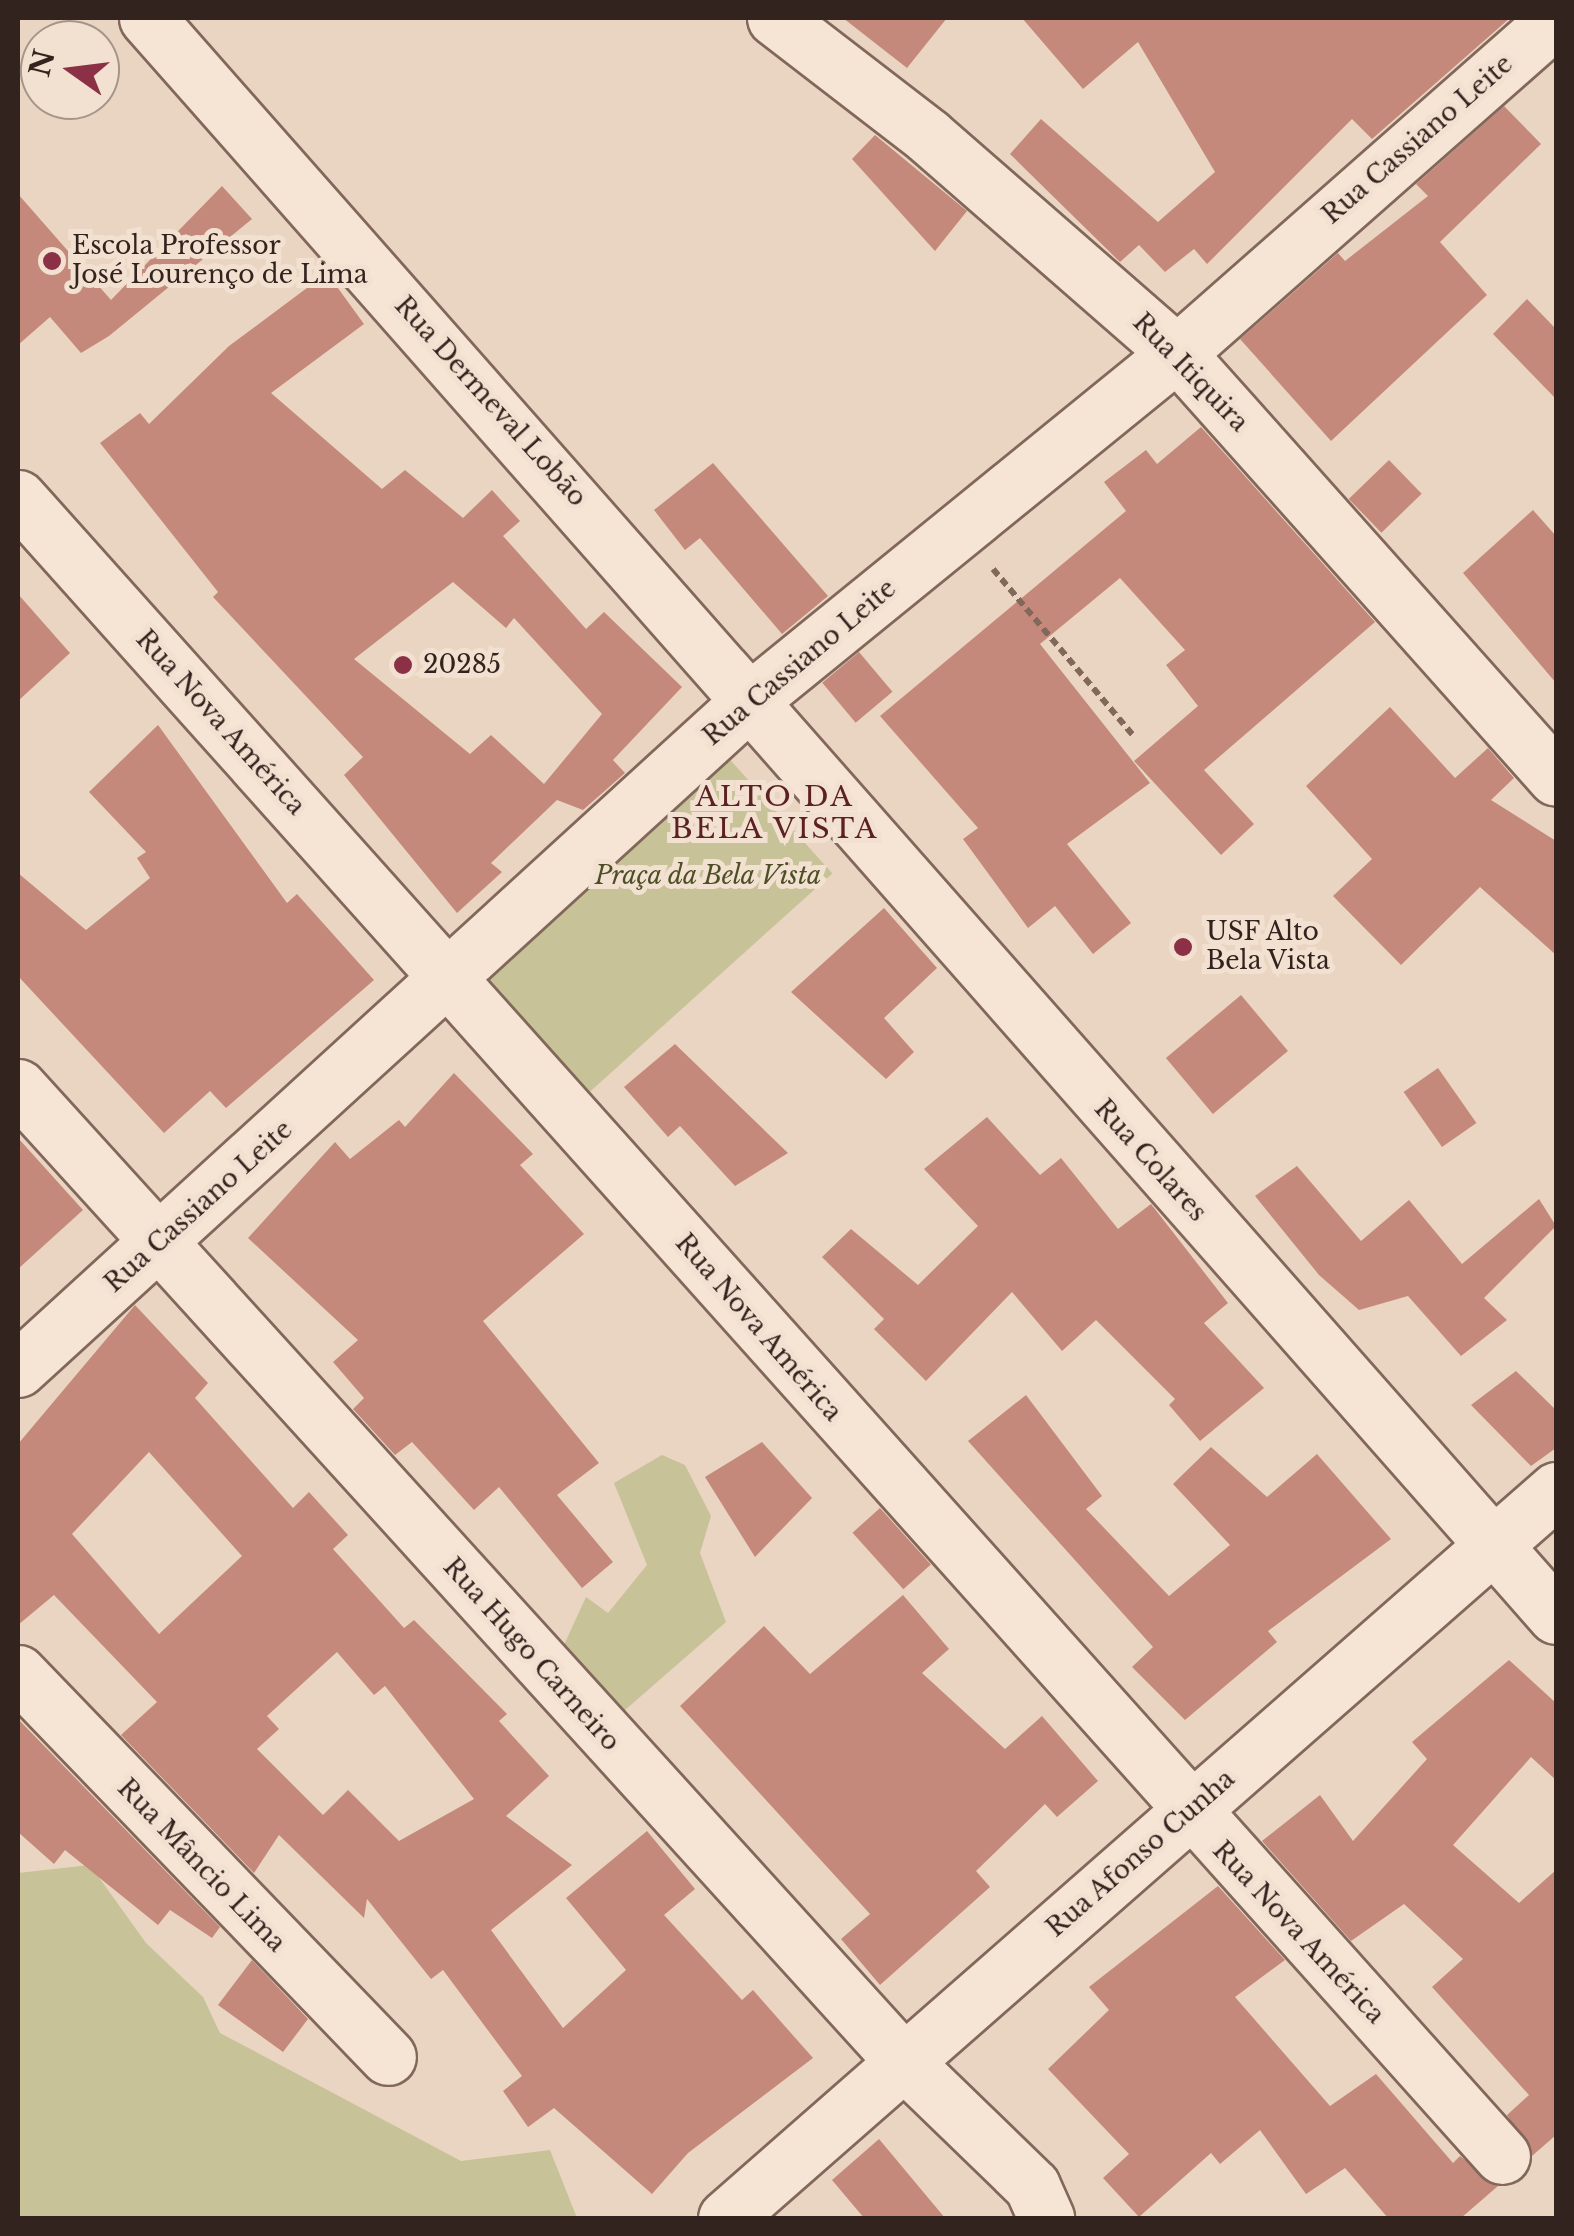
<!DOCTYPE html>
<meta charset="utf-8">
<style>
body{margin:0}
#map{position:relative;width:1574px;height:2236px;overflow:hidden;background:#ead5c2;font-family:"Libre Baskerville",serif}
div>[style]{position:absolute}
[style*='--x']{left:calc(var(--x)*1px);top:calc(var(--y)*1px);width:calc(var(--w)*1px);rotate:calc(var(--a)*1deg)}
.green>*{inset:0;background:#c7c297;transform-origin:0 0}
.building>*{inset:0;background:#c5897b;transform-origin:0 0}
.path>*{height:6px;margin-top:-3px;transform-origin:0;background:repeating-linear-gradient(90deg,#82675b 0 8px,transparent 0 13px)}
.roads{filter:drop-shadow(2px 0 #82675b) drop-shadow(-2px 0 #82675b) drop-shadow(0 2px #82675b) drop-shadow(0 -2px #82675b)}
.street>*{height:55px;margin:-27.5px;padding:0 27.5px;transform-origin:27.5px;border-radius:27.5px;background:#f6e4d5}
.dots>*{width:28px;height:28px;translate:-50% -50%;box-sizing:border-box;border:5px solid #f2e1d1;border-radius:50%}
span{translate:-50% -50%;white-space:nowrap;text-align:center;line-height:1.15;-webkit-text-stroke:10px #f2e1d1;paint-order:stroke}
.street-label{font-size:25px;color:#33231e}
.poi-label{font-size:25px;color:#33231e}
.left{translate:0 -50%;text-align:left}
.park-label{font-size:25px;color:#4d4e26;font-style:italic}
.neighbourhood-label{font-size:28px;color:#5c2122;letter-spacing:2.5px}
.frame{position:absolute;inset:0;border:20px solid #33231e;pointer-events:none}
.north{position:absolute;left:20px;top:20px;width:100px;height:100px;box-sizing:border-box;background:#f2e1d1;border:2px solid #a69589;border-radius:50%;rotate:284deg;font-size:28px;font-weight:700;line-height:40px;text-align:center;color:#33231e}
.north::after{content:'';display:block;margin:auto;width:35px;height:45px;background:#8c3046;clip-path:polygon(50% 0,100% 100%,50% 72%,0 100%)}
</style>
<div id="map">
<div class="green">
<i style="left:724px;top:753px;width:162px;height:345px;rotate:48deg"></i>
<i style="clip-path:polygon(662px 1455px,685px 1465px,711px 1516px,700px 1553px,726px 1622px,617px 1717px,563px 1647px,586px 1597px,608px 1613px,647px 1565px,614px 1483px)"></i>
<i style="clip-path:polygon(90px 1865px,146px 1943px,203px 1997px,220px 2033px,461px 2161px,550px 2150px,577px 2218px,18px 2218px,18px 1873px)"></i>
</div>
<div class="building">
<i style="clip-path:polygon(843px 18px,947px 18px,907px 68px)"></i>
<i style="clip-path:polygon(1022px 18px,1510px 18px,1372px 139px,1352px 119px,1207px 264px,1194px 249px,1165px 272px,1139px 245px,1120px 262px,1010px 154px,1041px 119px,1158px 222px,1215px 172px,1138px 42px,1083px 89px)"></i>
<i style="clip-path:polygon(1504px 106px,1541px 144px,1440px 242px,1487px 295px,1331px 441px,1240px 339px,1338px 253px,1345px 261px,1428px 196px,1416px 184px)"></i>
<i style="clip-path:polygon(875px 135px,967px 211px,935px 251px,852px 159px)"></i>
<i style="clip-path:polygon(222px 186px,252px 219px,109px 336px,81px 353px,50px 317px,18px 345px,18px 194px,111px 300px)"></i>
<i style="clip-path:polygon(evenodd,327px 273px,364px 324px,271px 393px,382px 489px,405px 470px,463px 518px,492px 490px,520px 521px,503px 536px,586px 629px,604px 612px,682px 687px,613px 760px,625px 773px,583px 810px,557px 800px,491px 863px,502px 872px,457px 913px,344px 775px,363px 757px,213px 597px,218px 592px,100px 443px,140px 413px,149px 424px,229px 346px,327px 273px,453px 582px,506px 628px,514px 618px,602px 714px,544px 784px,491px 735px,470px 754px,354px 659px,453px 582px)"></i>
<i style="clip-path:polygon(1527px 299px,1556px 329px,1556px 399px,1493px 334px)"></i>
<i style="clip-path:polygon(1201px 427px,1375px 622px,1204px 770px,1254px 824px,1221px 855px,1134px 761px,1198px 706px,1166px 665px,1185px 650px,1120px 578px,1040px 644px,1150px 783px,1067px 844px,1131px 923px,1093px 954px,1055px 906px,1028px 928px,963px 839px,978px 828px,880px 716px,1126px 511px,1104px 482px,1146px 450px,1157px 464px)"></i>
<i style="left:1389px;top:460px;width:47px;height:56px;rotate:46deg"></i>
<i style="clip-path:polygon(713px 463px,828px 596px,782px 634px,700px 538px,685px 550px,654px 510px)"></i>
<i style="clip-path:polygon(1533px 510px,1556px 536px,1556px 683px,1463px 573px)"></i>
<i style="clip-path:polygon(18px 594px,70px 653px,18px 701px)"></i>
<i style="left:859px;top:652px;width:52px;height:48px;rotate:50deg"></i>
<i style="clip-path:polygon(1390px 707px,1455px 778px,1488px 748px,1514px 778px,1491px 800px,1556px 841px,1556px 955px,1480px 887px,1401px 965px,1333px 896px,1372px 859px,1306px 786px)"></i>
<i style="clip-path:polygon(158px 725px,287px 903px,297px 894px,374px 980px,226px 1108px,210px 1091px,164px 1133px,18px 976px,18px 873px,86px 930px,150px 878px,137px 858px,146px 852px,89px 792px)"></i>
<i style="clip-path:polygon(884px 908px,937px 968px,884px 1018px,914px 1052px,886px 1079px,791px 992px)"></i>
<i style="left:1241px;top:995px;width:73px;height:98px;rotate:50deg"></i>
<i style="clip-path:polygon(675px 1044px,788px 1153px,735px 1186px,680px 1126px,668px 1137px,624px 1087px)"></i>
<i style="left:1438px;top:1068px;width:67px;height:42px;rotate:55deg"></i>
<i style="clip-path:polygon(454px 1073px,533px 1154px,520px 1165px,584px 1234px,483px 1321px,599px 1463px,557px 1495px,613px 1562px,582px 1588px,499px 1487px,474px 1510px,412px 1442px,395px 1455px,353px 1409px,364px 1398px,333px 1362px,358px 1340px,248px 1238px,335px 1142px,350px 1159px,399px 1120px,405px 1127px)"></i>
<i style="clip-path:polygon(987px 1117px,1040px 1175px,1061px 1158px,1118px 1229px,1151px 1204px,1228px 1303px,1204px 1323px,1264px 1388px,1200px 1441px,1169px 1405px,1175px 1399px,1096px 1320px,1062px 1351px,1012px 1292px,926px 1381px,874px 1329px,884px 1319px,822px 1257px,851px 1229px,918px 1285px,978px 1226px,924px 1169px)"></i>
<i style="clip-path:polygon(18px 1138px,83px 1210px,18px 1269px)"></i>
<i style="clip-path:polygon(1297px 1166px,1361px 1241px,1409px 1200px,1462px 1264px,1539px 1199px,1556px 1226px,1484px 1298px,1507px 1320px,1461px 1356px,1408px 1296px,1359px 1310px,1319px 1275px,1255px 1196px)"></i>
<i style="clip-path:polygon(evenodd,135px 1305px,208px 1383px,195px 1398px,293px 1508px,309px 1492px,348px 1535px,333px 1549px,404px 1628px,414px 1620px,507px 1714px,499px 1721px,549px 1776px,506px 1816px,572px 1865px,491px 1930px,563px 2028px,626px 1970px,566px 1898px,647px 1831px,695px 1889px,664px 1915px,742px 2000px,753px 1990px,813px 2058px,688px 2153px,652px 2194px,554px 2108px,528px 2127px,503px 2091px,522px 2076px,443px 1970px,431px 1979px,367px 1899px,364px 1918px,279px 1835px,254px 1873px,121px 1735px,157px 1702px,54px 1595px,18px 1625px,18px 1444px,135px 1305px,149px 1452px,242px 1556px,159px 1634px,72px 1534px,149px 1452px,135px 1305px,337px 1652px,374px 1695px,385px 1686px,474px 1799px,399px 1841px,348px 1790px,323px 1815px,257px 1749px,279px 1729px,267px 1716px,337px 1652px)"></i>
<i style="clip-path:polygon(1516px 1371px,1556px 1410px,1556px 1448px,1531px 1466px,1471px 1405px)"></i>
<i style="clip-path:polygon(1026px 1395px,1102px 1496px,1086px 1509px,1169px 1596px,1230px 1545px,1173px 1484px,1211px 1447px,1267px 1497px,1317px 1454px,1391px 1539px,1268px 1631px,1277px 1642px,1185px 1720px,1132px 1667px,1153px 1647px,968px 1441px)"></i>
<i style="clip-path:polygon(762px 1442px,812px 1498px,755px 1557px,705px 1477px)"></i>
<i style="left:880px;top:1508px;width:76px;height:37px;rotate:48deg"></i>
<i style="clip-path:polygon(903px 1595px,949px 1649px,922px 1673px,1005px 1749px,1042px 1716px,1098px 1781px,1057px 1817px,1045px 1804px,976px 1871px,990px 1887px,880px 1985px,841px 1939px,870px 1914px,680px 1706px,764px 1626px,810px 1674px)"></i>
<i style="clip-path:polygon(1509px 1660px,1556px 1703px,1556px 1780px,1531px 1757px,1453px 1845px,1519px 1903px,1556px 1870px,1556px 2135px,1532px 2156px,1507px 2115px,1529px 2095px,1432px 1987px,1463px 1959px,1404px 1904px,1351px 1941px,1262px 1841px,1320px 1795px,1353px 1841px,1427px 1759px,1412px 1742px)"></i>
<i style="clip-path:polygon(18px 1719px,220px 1927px,212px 1938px,170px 1910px,158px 1925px,65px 1850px,54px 1864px,18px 1832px)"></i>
<i style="clip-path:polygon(1218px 1886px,1285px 1960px,1235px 1997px,1330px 2106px,1376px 2074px,1453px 2163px,1460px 2156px,1498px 2186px,1461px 2218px,1388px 2218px,1345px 2168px,1306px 2194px,1260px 2130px,1220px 2164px,1211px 2153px,1139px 2217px,1103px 2178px,1129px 2154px,1048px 2069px,1109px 2010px,1089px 1987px)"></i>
<i style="clip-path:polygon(252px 1960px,308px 2019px,283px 2052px,218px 2005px)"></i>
<i style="clip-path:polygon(879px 2139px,945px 2218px,864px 2218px,832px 2180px)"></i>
</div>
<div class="path">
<i style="--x:993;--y:569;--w:217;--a:49.9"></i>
</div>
<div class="roads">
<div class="street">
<i style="--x:147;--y:18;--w:2130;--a:48.6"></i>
<i style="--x:775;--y:18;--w:193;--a:37.6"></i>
<i style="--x:928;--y:136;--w:330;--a:41.1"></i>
<i style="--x:1177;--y:353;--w:569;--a:48.27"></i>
<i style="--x:18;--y:498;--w:2225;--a:48.17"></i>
<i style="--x:18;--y:1087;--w:1315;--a:47.74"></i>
<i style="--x:902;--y:2060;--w:181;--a:44.1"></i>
<i style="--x:1032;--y:2186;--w:35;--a:66"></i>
<i style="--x:18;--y:1369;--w:997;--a:-42.4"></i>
<i style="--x:754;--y:697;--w:545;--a:-39.12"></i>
<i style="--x:1177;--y:353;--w:505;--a:-41.39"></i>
<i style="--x:18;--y:1673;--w:533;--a:46.06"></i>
<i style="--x:726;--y:2218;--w:1104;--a:-41.25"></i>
</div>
</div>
<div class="dots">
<i style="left:52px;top:261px;background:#8c3046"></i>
<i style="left:403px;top:665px;background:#8c3046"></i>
<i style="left:1183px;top:947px;background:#8c3046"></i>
</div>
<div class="street-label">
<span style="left:1418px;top:140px;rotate:-41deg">Rua Cassiano Leite</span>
<span style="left:1190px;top:373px;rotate:46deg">Rua Itiquira</span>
<span style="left:490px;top:402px;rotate:48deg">Rua Dermeval Lobão</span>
<span style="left:800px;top:663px;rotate:-40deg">Rua Cassiano Leite</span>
<span style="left:220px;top:723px;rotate:48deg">Rua Nova América</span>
<span style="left:1150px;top:1161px;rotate:48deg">Rua Colares</span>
<span style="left:199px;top:1207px;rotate:-42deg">Rua Cassiano Leite</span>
<span style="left:758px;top:1328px;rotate:49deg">Rua Nova América</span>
<span style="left:531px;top:1655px;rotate:48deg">Rua Hugo Carneiro</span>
<span style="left:1141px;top:1854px;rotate:-41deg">Rua Afonso Cunha</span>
<span style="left:201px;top:1866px;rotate:46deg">Rua Mâncio Lima</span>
<span style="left:1298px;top:1933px;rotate:47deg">Rua Nova América</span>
</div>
<div class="poi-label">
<span class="left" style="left:72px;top:261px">Escola Professor<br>José Lourenço de Lima</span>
<span class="left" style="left:423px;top:665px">20285</span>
<span class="left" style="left:1206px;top:947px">USF Alto<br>Bela Vista</span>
</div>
<div class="park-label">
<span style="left:708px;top:876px">Praça da Bela Vista</span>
</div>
<div class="neighbourhood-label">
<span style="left:775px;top:813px">ALTO DA<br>BELA VISTA</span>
</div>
<div class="frame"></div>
<div class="north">N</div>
</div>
